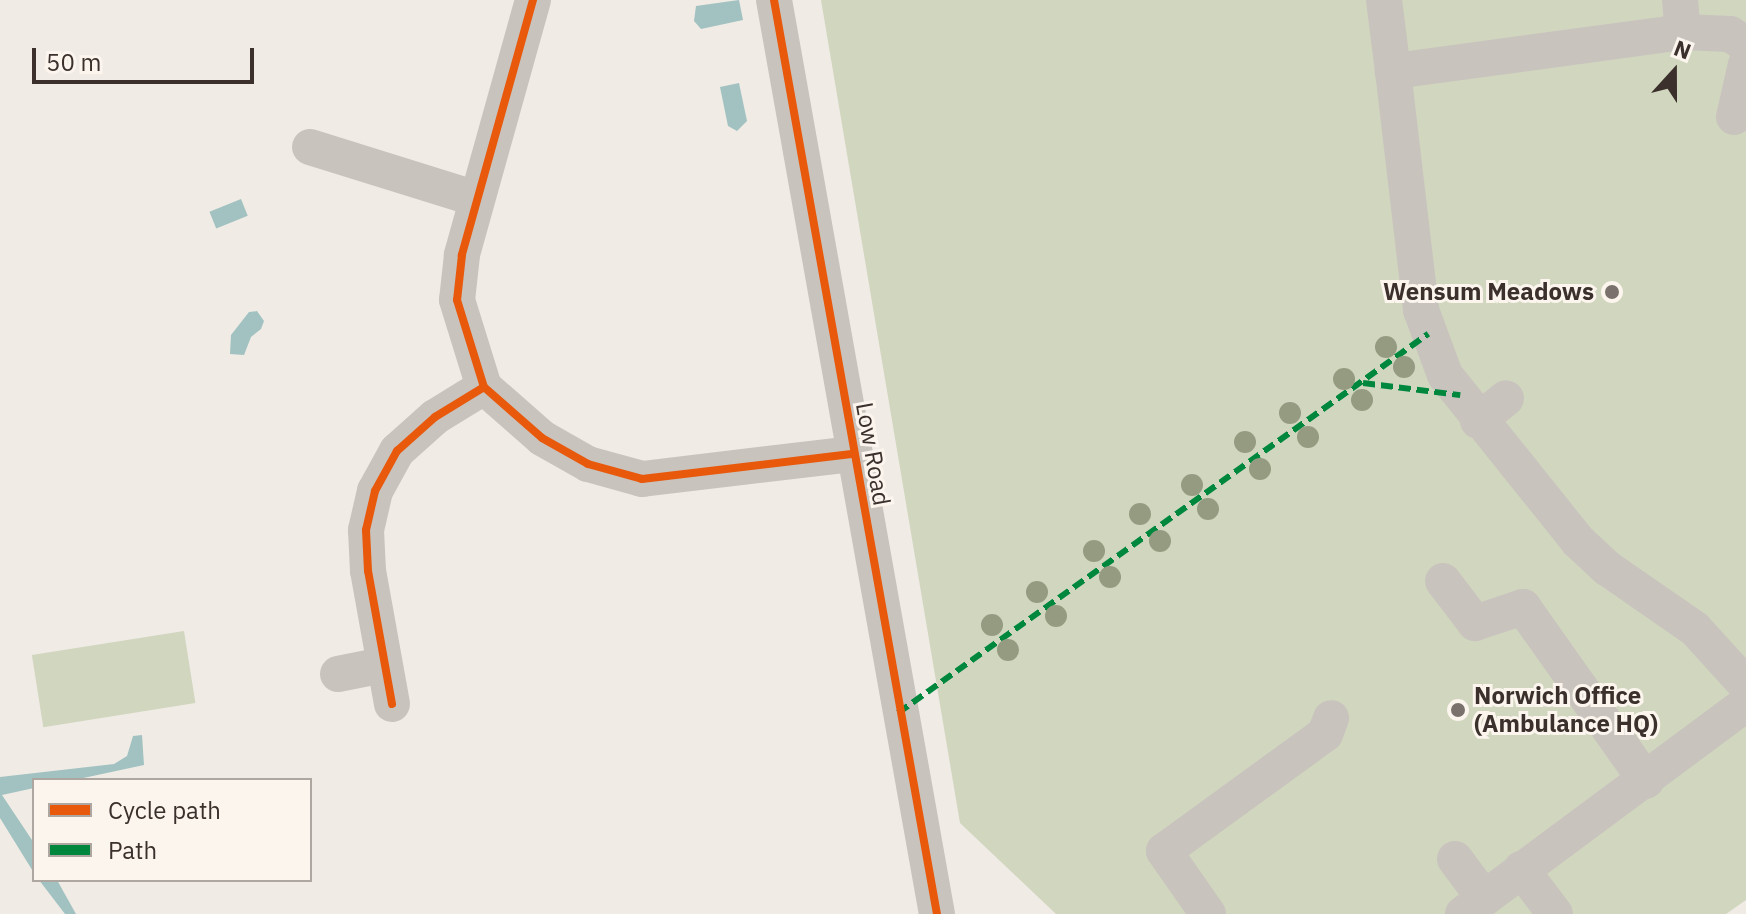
<!DOCTYPE html>
<style>
body{margin:0}
#map{position:relative;width:1746px;height:914px;overflow:hidden;background:#f0ebe5;font-family:"IBM Plex Sans",sans-serif}
div>[style]{position:absolute}
[style*='--x']{left:calc(var(--x)*1px);top:calc(var(--y)*1px);width:calc(var(--w)*1px);rotate:calc(var(--a)*1deg)}
.green>*{inset:0;background:#d1d6bf;transform-origin:0 0}
.water>*{inset:0;background:#a1c2c1;transform-origin:0 0}
.minor>*{height:36px;margin:-18px;padding:0 18px;transform-origin:18px;border-radius:18px;background:#c9c3be}
.quiet>*{height:6px;margin-top:-3px;transform-origin:0;background:repeating-linear-gradient(90deg,#00873e 0 12px,transparent 0 18px)}
.cycleway>*{height:8px;margin:-4px;padding:0 4px;transform-origin:4px;border-radius:4px;background:#e8590c}
.trees>*{width:22px;height:22px;margin:-11px;border-radius:50%;background:#959b80}
.dots>*{width:22px;height:22px;translate:-50% -50%;box-sizing:border-box;border:4px solid #fbf5ee;border-radius:50%}
span{translate:-50% -50%;white-space:nowrap;text-align:center;line-height:1.15;-webkit-text-stroke:6px #fbf5ee;paint-order:stroke}
.poi-label{font-size:24px;color:#3b302b;font-weight:700}
.right{translate:-100% -50%;text-align:right}
.left{translate:0 -50%;text-align:left}
.street-label{font-size:24px;color:#3b302b}
.legend{position:absolute;left:32px;top:778px;width:280px;height:104px;box-sizing:border-box;background:#fbf5ee;border:2px solid #aea6a0;margin:0;padding:10px 14px;list-style:none;font-size:24px;color:#3b302b}
.legend li{display:flex;align-items:center;gap:16px;height:40px}
.legend b{width:40px;border:2px solid #aea6a0}
.north{position:absolute;left:1634px;top:32px;width:80px;height:80px;-webkit-text-stroke:6px #fbf5ee;paint-order:stroke;rotate:21deg;font-size:22px;font-weight:700;line-height:32px;text-align:center;color:#3b302b}
.north::after{content:'';display:block;margin:auto;width:28px;height:36px;background:#3b302b;clip-path:polygon(50% 0,100% 100%,50% 72%,0 100%)}
.scale{position:absolute;left:32px;top:48px;width:222px;height:36px;box-sizing:border-box;border:4px solid #3b302b;border-top:0;padding-left:10px;font-size:24px;line-height:28px;white-space:nowrap;color:#3b302b;-webkit-text-stroke:6px #fbf5ee;paint-order:stroke}
</style>
<div id="map">
<div class="green">
<i style="clip-path:polygon(821px 0,1746px 0,1746px 900px,1726px 914px,1056px 914px,960px 823px)"></i>
<i style="left:184px;top:631px;width:73px;height:154px;rotate:81deg"></i>
</div>
<div class="water">
<i style="clip-path:polygon(739px 0,743px 20px,701px 29px,694px 21px,696px 6px)"></i>
<i style="clip-path:polygon(739px 83px,747px 121px,737px 131px,728px 126px,720px 87px)"></i>
<i style="left:241px;top:199px;width:18px;height:34px;rotate:68deg"></i>
<i style="clip-path:polygon(257px 311px,264px 321px,261px 329px,251px 337px,244px 355px,230px 354px,231px 335px,249px 312px)"></i>
<i style="clip-path:polygon(142px 735px,144px 765px,74px 780px,34px 780px,34px 788px,2px 795px,34px 843px,34px 873px,0 818px,0 777px,114px 764px,127px 756px,133px 736px)"></i>
<i style="clip-path:polygon(39px 880px,57px 880px,76px 914px,65px 914px)"></i>
</div>
<div class="minor">
<i style="--x:533;--y:0;--w:265;--a:105.6"></i>
<i style="--x:462;--y:255;--w:45;--a:96.3"></i>
<i style="--x:457;--y:300;--w:91;--a:72.8"></i>
<i style="--x:484;--y:387;--w:77;--a:41.3"></i>
<i style="--x:542;--y:438;--w:53;--a:29.5"></i>
<i style="--x:588;--y:464;--w:56;--a:15.5"></i>
<i style="--x:642;--y:479;--w:211;--a:-6.8"></i>
<i style="--x:774;--y:0;--w:928;--a:79.89"></i>
<i style="--x:1384;--y:0;--w:72;--a:82.8"></i>
<i style="--x:1680;--y:0;--w:32;--a:85"></i>
<i style="--x:1746;--y:45;--w:19;--a:-145"></i>
<i style="--x:1730;--y:34;--w:47;--a:-177.6"></i>
<i style="--x:1683;--y:32;--w:293;--a:172.3"></i>
<i style="--x:1393;--y:71;--w:241;--a:83.3"></i>
<i style="--x:1421;--y:310;--w:69;--a:69.7"></i>
<i style="--x:1445;--y:375;--w:213;--a:51.3"></i>
<i style="--x:1578;--y:541;--w:40;--a:43"></i>
<i style="--x:1607;--y:568;--w:107;--a:34.7"></i>
<i style="--x:1695;--y:629;--w:76;--a:47.7"></i>
<i style="--x:1734;--y:117;--w:54;--a:-77.2"></i>
<i style="--x:310;--y:147;--w:172;--a:17.3"></i>
<i style="--x:1478;--y:421;--w:36;--a:-39"></i>
<i style="--x:1443;--y:581;--w:53;--a:52.7"></i>
<i style="--x:1475;--y:623;--w:51;--a:-18.4"></i>
<i style="--x:1523;--y:607;--w:213;--a:54.7"></i>
<i style="--x:338;--y:674;--w:46;--a:-11.3"></i>
<i style="--x:392;--y:704;--w:135;--a:-100.2"></i>
<i style="--x:368;--y:571;--w:41;--a:-92.8"></i>
<i style="--x:366;--y:530;--w:40;--a:-77"></i>
<i style="--x:375;--y:491;--w:46;--a:-61.2"></i>
<i style="--x:397;--y:451;--w:51;--a:-41.8"></i>
<i style="--x:435;--y:417;--w:57;--a:-31.5"></i>
<i style="--x:1455;--y:859;--w:49;--a:53.4"></i>
<i style="--x:1521;--y:869;--w:56;--a:52.9"></i>
<i style="--x:1208;--y:914;--w:77;--a:-124.9"></i>
<i style="--x:1164;--y:851;--w:199;--a:-36"></i>
<i style="--x:1325;--y:734;--w:17;--a:-69"></i>
<i style="--x:1463;--y:914;--w:352;--a:-36.6"></i>
</div>
<div class="quiet">
<i style="--x:1363;--y:383;--w:98;--a:7.1"></i>
<i style="--x:898;--y:713;--w:652;--a:-35.57"></i>
</div>
<div class="cycleway">
<i style="--x:533;--y:0;--w:265;--a:105.6"></i>
<i style="--x:462;--y:255;--w:45;--a:96.3"></i>
<i style="--x:457;--y:300;--w:91;--a:72.8"></i>
<i style="--x:484;--y:387;--w:77;--a:41.3"></i>
<i style="--x:542;--y:438;--w:53;--a:29.5"></i>
<i style="--x:588;--y:464;--w:56;--a:15.5"></i>
<i style="--x:642;--y:479;--w:211;--a:-6.8"></i>
<i style="--x:774;--y:0;--w:928;--a:79.89"></i>
<i style="--x:392;--y:704;--w:135;--a:-100.2"></i>
<i style="--x:368;--y:571;--w:41;--a:-92.8"></i>
<i style="--x:366;--y:530;--w:40;--a:-77"></i>
<i style="--x:375;--y:491;--w:46;--a:-61.2"></i>
<i style="--x:397;--y:451;--w:51;--a:-41.8"></i>
<i style="--x:435;--y:417;--w:57;--a:-31.5"></i>
</div>
<div class="trees">
<i style="left:1386px;top:347px"></i>
<i style="left:1404px;top:367px"></i>
<i style="left:1344px;top:379px"></i>
<i style="left:1362px;top:400px"></i>
<i style="left:1290px;top:413px"></i>
<i style="left:1308px;top:437px"></i>
<i style="left:1245px;top:442px"></i>
<i style="left:1260px;top:469px"></i>
<i style="left:1192px;top:485px"></i>
<i style="left:1208px;top:509px"></i>
<i style="left:1140px;top:514px"></i>
<i style="left:1160px;top:541px"></i>
<i style="left:1094px;top:551px"></i>
<i style="left:1110px;top:577px"></i>
<i style="left:1037px;top:592px"></i>
<i style="left:1056px;top:616px"></i>
<i style="left:992px;top:625px"></i>
<i style="left:1008px;top:650px"></i>
</div>
<div class="dots">
<i style="left:1612px;top:292px;background:#7a716c"></i>
<i style="left:1458px;top:710px;background:#7a716c"></i>
</div>
<div class="poi-label">
<span class="right" style="left:1594px;top:292px">Wensum Meadows</span>
<span class="left" style="left:1474px;top:710px">Norwich Office<br>(Ambulance HQ)</span>
</div>
<div class="street-label">
<span style="left:873px;top:454px;rotate:80deg">Low Road</span>
</div>
<ul class="legend">
<li><b style="height:10px;background:#e8590c"></b>Cycle path</li>
<li><b style="height:10px;background:#00873e"></b>Path</li>
</ul>
<div class="north">N</div>
<div class="scale">50 m</div>
</div>
